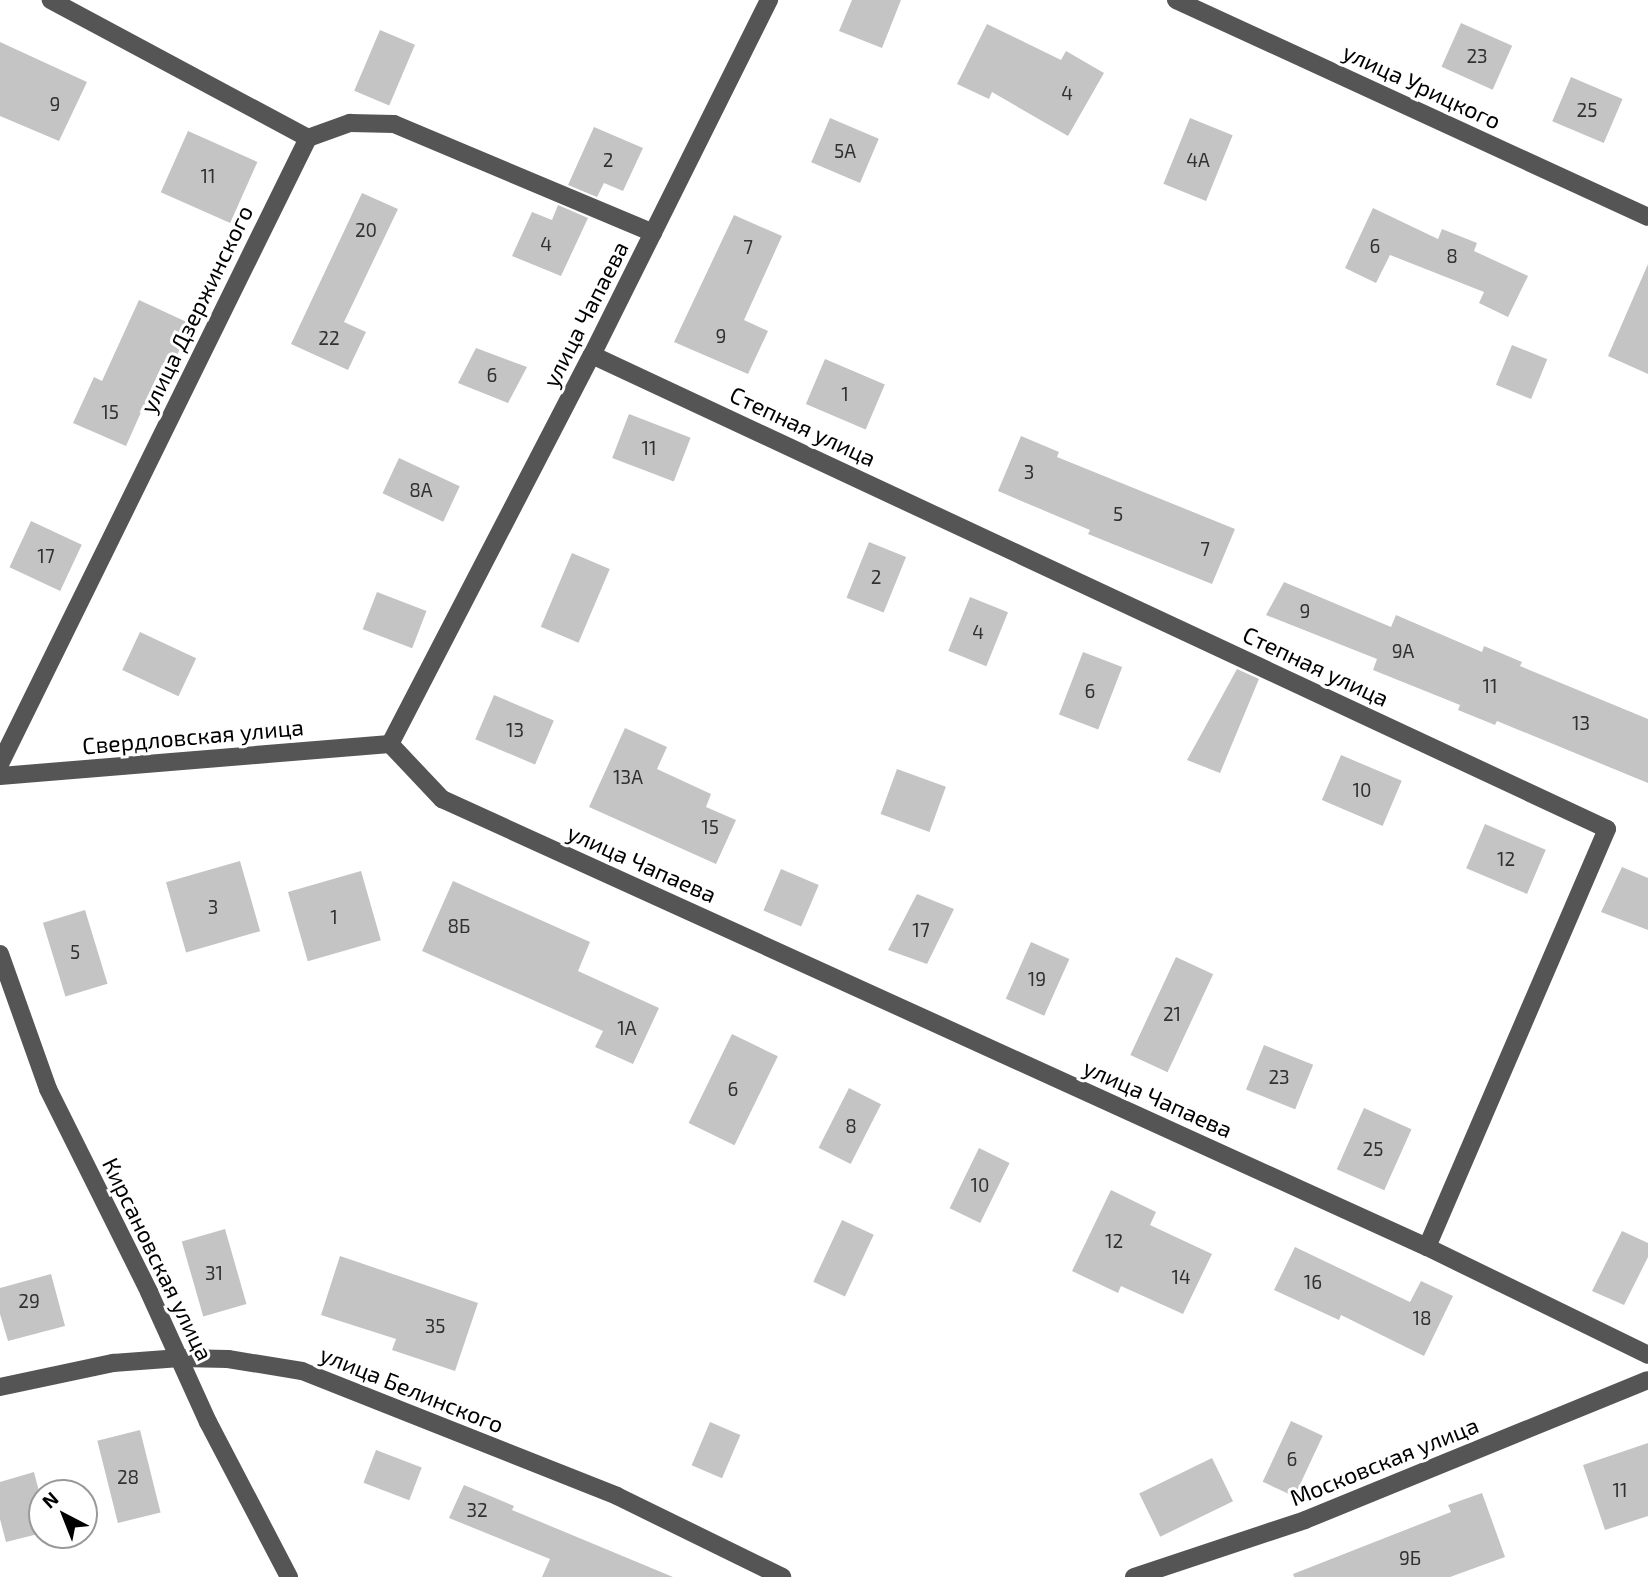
<!DOCTYPE html>
<meta charset="utf-8">
<style>
body{margin:0}
#map{position:relative;width:1648px;height:1577px;overflow:hidden;background:#fff;font-family:"Exo 2",sans-serif}
div>[style]{position:absolute}
[style*='--x']{left:calc(var(--x)*1px);top:calc(var(--y)*1px);width:calc(var(--w)*1px);rotate:calc(var(--a)*1deg)}
.building>*{inset:0;background:#c4c4c4;transform-origin:0 0}
.minor>*{height:18px;margin:-9px;padding:0 9px;transform-origin:9px;border-radius:9px;background:#555}
span{translate:-50% -50%;white-space:nowrap;text-align:center;line-height:1.15;-webkit-text-stroke:6px #fff;paint-order:stroke}
.number-label{font-size:19px;color:#313131}
.number-label span{-webkit-text-stroke-width:0}
.street-label{font-size:23px;color:#000}
.north{position:absolute;left:28px;top:1479px;width:70px;height:70px;box-sizing:border-box;background:#fff;border:2px solid #999;border-radius:50%;rotate:318deg;font-size:19px;font-weight:700;line-height:28px;text-align:center;color:#000}
.north::after{content:'';display:block;margin:auto;width:24px;height:32px;background:#000;clip-path:polygon(50% 0,100% 100%,50% 72%,0 100%)}
</style>
<div id="map">
<div class="building">
<i style="clip-path:polygon(852px 0,901px 0,882px 48px,839px 31px)"></i>
<i style="left:1461px;top:23px;width:56px;height:48px;rotate:24deg"></i>
<i style="clip-path:polygon(987px 24px,1061px 60px,1066px 51px,1104px 73px,1068px 136px,992px 92px,989px 99px,957px 84px)"></i>
<i style="left:380px;top:30px;width:38px;height:66px;rotate:23deg"></i>
<i style="clip-path:polygon(0 42px,87px 82px,59px 141px,0 116px)"></i>
<i style="left:1571px;top:77px;width:56px;height:48px;rotate:23deg"></i>
<i style="left:830px;top:118px;width:53px;height:48px;rotate:23deg"></i>
<i style="left:1190px;top:118px;width:46px;height:71px;rotate:22deg"></i>
<i style="clip-path:polygon(594px 127px,643px 148px,623px 191px,604px 183px,597px 197px,568px 185px)"></i>
<i style="left:188px;top:131px;width:76px;height:67px;rotate:24deg"></i>
<i style="clip-path:polygon(362px 193px,398px 209px,344px 322px,366px 332px,348px 370px,291px 344px)"></i>
<i style="clip-path:polygon(558px 205px,588px 218px,561px 276px,512px 256px,532px 212px,552px 220px)"></i>
<i style="clip-path:polygon(1373px 208px,1438px 239px,1442px 229px,1477px 243px,1474px 251px,1528px 276px,1508px 317px,1479px 303px,1484px 292px,1390px 255px,1376px 283px,1345px 268px)"></i>
<i style="clip-path:polygon(734px 215px,782px 236px,744px 320px,768px 331px,748px 374px,674px 342px)"></i>
<i style="clip-path:polygon(1648px 264px,1648px 374px,1608px 356px)"></i>
<i style="clip-path:polygon(139px 300px,191px 324px,171px 369px,162px 365px,126px 446px,73px 423px,94px 377px,102px 381px)"></i>
<i style="left:1512px;top:345px;width:38px;height:43px;rotate:22deg"></i>
<i style="clip-path:polygon(476px 348px,527px 367px,508px 403px,458px 383px)"></i>
<i style="left:825px;top:359px;width:65px;height:49px;rotate:23deg"></i>
<i style="left:629px;top:414px;width:66px;height:47px;rotate:21deg"></i>
<i style="clip-path:polygon(1021px 436px,1059px 452px,1057px 457px,1235px 529px,1212px 584px,1088px 534px,1090px 530px,998px 491px)"></i>
<i style="left:399px;top:458px;width:67px;height:39px;rotate:25deg"></i>
<i style="left:31px;top:521px;width:56px;height:51px;rotate:25deg"></i>
<i style="left:869px;top:542px;width:40px;height:60px;rotate:22deg"></i>
<i style="left:572px;top:553px;width:41px;height:80px;rotate:23deg"></i>
<i style="clip-path:polygon(1284px 582px,1391px 627px,1396px 615px,1482px 652px,1484px 646px,1522px 662px,1520px 666px,1648px 719px,1648px 783px,1497px 721px,1495px 725px,1458px 710px,1460px 705px,1373px 670px,1377px 659px,1266px 615px)"></i>
<i style="left:377px;top:592px;width:53px;height:40px;rotate:21deg"></i>
<i style="left:970px;top:597px;width:41px;height:58px;rotate:22deg"></i>
<i style="left:140px;top:632px;width:62px;height:42px;rotate:25deg"></i>
<i style="left:1083px;top:652px;width:42px;height:67px;rotate:21deg"></i>
<i style="clip-path:polygon(1237px 669px,1259px 679px,1220px 773px,1187px 760px)"></i>
<i style="left:494px;top:695px;width:65px;height:48px;rotate:23deg"></i>
<i style="clip-path:polygon(625px 728px,667px 747px,657px 769px,711px 794px,706px 807px,736px 820px,716px 864px,589px 807px)"></i>
<i style="left:1341px;top:755px;width:66px;height:49px;rotate:23deg"></i>
<i style="left:897px;top:769px;width:52px;height:48px;rotate:20deg"></i>
<i style="left:1485px;top:824px;width:66px;height:48px;rotate:23deg"></i>
<i style="left:240px;top:861px;width:73px;height:77px;rotate:74deg"></i>
<i style="clip-path:polygon(1622px 867px,1648px 878px,1648px 930px,1601px 912px)"></i>
<i style="left:781px;top:869px;width:41px;height:45px;rotate:23deg"></i>
<i style="left:361px;top:871px;width:72px;height:76px;rotate:74deg"></i>
<i style="clip-path:polygon(453px 881px,590px 942px,578px 971px,659px 1008px,633px 1064px,595px 1047px,603px 1031px,422px 951px)"></i>
<i style="clip-path:polygon(917px 894px,954px 909px,927px 964px,888px 950px)"></i>
<i style="left:85px;top:910px;width:77px;height:44px;rotate:73deg"></i>
<i style="left:1031px;top:942px;width:42px;height:62px;rotate:24deg"></i>
<i style="left:1176px;top:957px;width:41px;height:108px;rotate:25deg"></i>
<i style="left:732px;top:1034px;width:51px;height:99px;rotate:26deg"></i>
<i style="left:1264px;top:1045px;width:53px;height:48px;rotate:22deg"></i>
<i style="left:849px;top:1088px;width:36px;height:67px;rotate:27deg"></i>
<i style="left:1364px;top:1108px;width:52px;height:67px;rotate:24deg"></i>
<i style="left:979px;top:1148px;width:34px;height:67px;rotate:26deg"></i>
<i style="clip-path:polygon(1111px 1190px,1156px 1212px,1150px 1225px,1212px 1254px,1183px 1314px,1121px 1286px,1118px 1293px,1072px 1271px)"></i>
<i style="left:842px;top:1220px;width:35px;height:68px;rotate:25deg"></i>
<i style="left:225px;top:1229px;width:78px;height:45px;rotate:74deg"></i>
<i style="clip-path:polygon(1622px 1231px,1648px 1243px,1648px 1257px,1624px 1305px,1592px 1291px)"></i>
<i style="clip-path:polygon(1295px 1247px,1410px 1302px,1421px 1281px,1453px 1296px,1424px 1356px,1341px 1315px,1339px 1320px,1274px 1290px)"></i>
<i style="clip-path:polygon(340px 1256px,478px 1303px,455px 1371px,392px 1350px,396px 1339px,321px 1315px)"></i>
<i style="clip-path:polygon(51px 1274px,65px 1326px,8px 1341px,0 1314px,0 1288px)"></i>
<i style="left:1291px;top:1421px;width:35px;height:67px;rotate:25deg"></i>
<i style="left:710px;top:1422px;width:33px;height:47px;rotate:23deg"></i>
<i style="left:140px;top:1430px;width:85px;height:44px;rotate:76deg"></i>
<i style="clip-path:polygon(1648px 1443px,1648px 1516px,1605px 1530px,1583px 1465px)"></i>
<i style="left:376px;top:1450px;width:49px;height:35px;rotate:21deg"></i>
<i style="left:1212px;top:1458px;width:48px;height:81px;rotate:64deg"></i>
<i style="clip-path:polygon(34px 1472px,42px 1503px,42px 1533px,6px 1542px,0 1519px,0 1482px)"></i>
<i style="clip-path:polygon(464px 1485px,514px 1506px,512px 1510px,673px 1577px,542px 1577px,550px 1559px,449px 1518px)"></i>
<i style="clip-path:polygon(1482px 1493px,1505px 1557px,1450px 1577px,1294px 1577px,1293px 1574px,1451px 1512px,1448px 1505px)"></i>
</div>
<div class="minor">
<i style="--x:1176;--y:0;--w:519;--a:24.69"></i>
<i style="--x:308;--y:138;--w:45;--a:-19.7"></i>
<i style="--x:350;--y:123;--w:44;--a:1.3"></i>
<i style="--x:394;--y:124;--w:281;--a:22.8"></i>
<i style="--x:592;--y:355;--w:1120;--a:25.03"></i>
<i style="--x:1607;--y:829;--w:455;--a:113.3"></i>
<i style="--x:390;--y:744;--w:76;--a:46.6"></i>
<i style="--x:442;--y:799;--w:1082;--a:24.46"></i>
<i style="--x:1427;--y:1247;--w:246;--a:26"></i>
<i style="--x:390;--y:744;--w:438;--a:-62.6"></i>
<i style="--x:592;--y:355;--w:397;--a:-63.5"></i>
<i style="--x:0;--y:764;--w:698;--a:-63.8"></i>
<i style="--x:308;--y:138;--w:292;--a:-151.8"></i>
<i style="--x:0;--y:776;--w:391;--a:-4.7"></i>
<i style="--x:0;--y:954;--w:143;--a:70.4"></i>
<i style="--x:48;--y:1089;--w:227;--a:63.5"></i>
<i style="--x:149;--y:1292;--w:143;--a:65.6"></i>
<i style="--x:208;--y:1422;--w:175;--a:62.4"></i>
<i style="--x:0;--y:1387;--w:116;--a:-12"></i>
<i style="--x:113;--y:1363;--w:67;--a:-4.3"></i>
<i style="--x:180;--y:1358;--w:48;--a:1.2"></i>
<i style="--x:228;--y:1359;--w:75;--a:9.2"></i>
<i style="--x:302;--y:1371;--w:339;--a:21.6"></i>
<i style="--x:617;--y:1496;--w:184;--a:26.1"></i>
<i style="--x:1134;--y:1577;--w:180;--a:-18.4"></i>
<i style="--x:1305;--y:1520;--w:370;--a:-22.2"></i>
</div>
<div class="number-label">
<span style="left:1477px;top:56px">23</span>
<span style="left:1067px;top:93px">4</span>
<span style="left:55px;top:104px">9</span>
<span style="left:1587px;top:110px">25</span>
<span style="left:845px;top:151px">5А</span>
<span style="left:608px;top:160px">2</span>
<span style="left:1198px;top:160px">4А</span>
<span style="left:208px;top:176px">11</span>
<span style="left:366px;top:230px">20</span>
<span style="left:546px;top:244px">4</span>
<span style="left:1375px;top:246px">6</span>
<span style="left:748px;top:247px">7</span>
<span style="left:1452px;top:256px">8</span>
<span style="left:721px;top:336px">9</span>
<span style="left:329px;top:338px">22</span>
<span style="left:492px;top:375px">6</span>
<span style="left:845px;top:394px">1</span>
<span style="left:110px;top:412px">15</span>
<span style="left:649px;top:448px">11</span>
<span style="left:1029px;top:472px">3</span>
<span style="left:421px;top:490px">8А</span>
<span style="left:1118px;top:514px">5</span>
<span style="left:1205px;top:549px">7</span>
<span style="left:46px;top:556px">17</span>
<span style="left:876px;top:577px">2</span>
<span style="left:1305px;top:611px">9</span>
<span style="left:978px;top:632px">4</span>
<span style="left:1403px;top:651px">9А</span>
<span style="left:1490px;top:686px">11</span>
<span style="left:1090px;top:691px">6</span>
<span style="left:1581px;top:723px">13</span>
<span style="left:515px;top:730px">13</span>
<span style="left:628px;top:777px">13А</span>
<span style="left:1362px;top:790px">10</span>
<span style="left:710px;top:827px">15</span>
<span style="left:1506px;top:859px">12</span>
<span style="left:213px;top:907px">3</span>
<span style="left:334px;top:917px">1</span>
<span style="left:459px;top:926px">8Б</span>
<span style="left:921px;top:930px">17</span>
<span style="left:75px;top:952px">5</span>
<span style="left:1037px;top:979px">19</span>
<span style="left:1172px;top:1014px">21</span>
<span style="left:627px;top:1028px">1А</span>
<span style="left:1279px;top:1077px">23</span>
<span style="left:733px;top:1089px">6</span>
<span style="left:851px;top:1126px">8</span>
<span style="left:1373px;top:1149px">25</span>
<span style="left:980px;top:1185px">10</span>
<span style="left:1114px;top:1241px">12</span>
<span style="left:214px;top:1273px">31</span>
<span style="left:1181px;top:1277px">14</span>
<span style="left:1313px;top:1282px">16</span>
<span style="left:29px;top:1301px">29</span>
<span style="left:1422px;top:1318px">18</span>
<span style="left:435px;top:1326px">35</span>
<span style="left:1292px;top:1459px">6</span>
<span style="left:128px;top:1477px">28</span>
<span style="left:1620px;top:1490px">11</span>
<span style="left:477px;top:1510px">32</span>
<span style="left:1410px;top:1558px">9Б</span>
</div>
<div class="street-label">
<span style="left:1422px;top:86px;rotate:25deg">улица Урицкого</span>
<span style="left:196px;top:309px;rotate:-64deg">улица Дзержинского</span>
<span style="left:585px;top:314px;rotate:-63deg">улица Чапаева</span>
<span style="left:803px;top:426px;rotate:25deg">Степная улица</span>
<span style="left:1316px;top:666px;rotate:25deg">Степная улица</span>
<span style="left:193px;top:736px;rotate:-5deg">Свердловская улица</span>
<span style="left:642px;top:863px;rotate:24deg">улица Чапаева</span>
<span style="left:1158px;top:1098px;rotate:24deg">улица Чапаева</span>
<span style="left:158px;top:1259px;rotate:64deg">Кирсановская улица</span>
<span style="left:412px;top:1389px;rotate:22deg">улица Белинского</span>
<span style="left:1384px;top:1461px;rotate:-22deg">Московская улица</span>
</div>
<div class="north">N</div>
</div>
